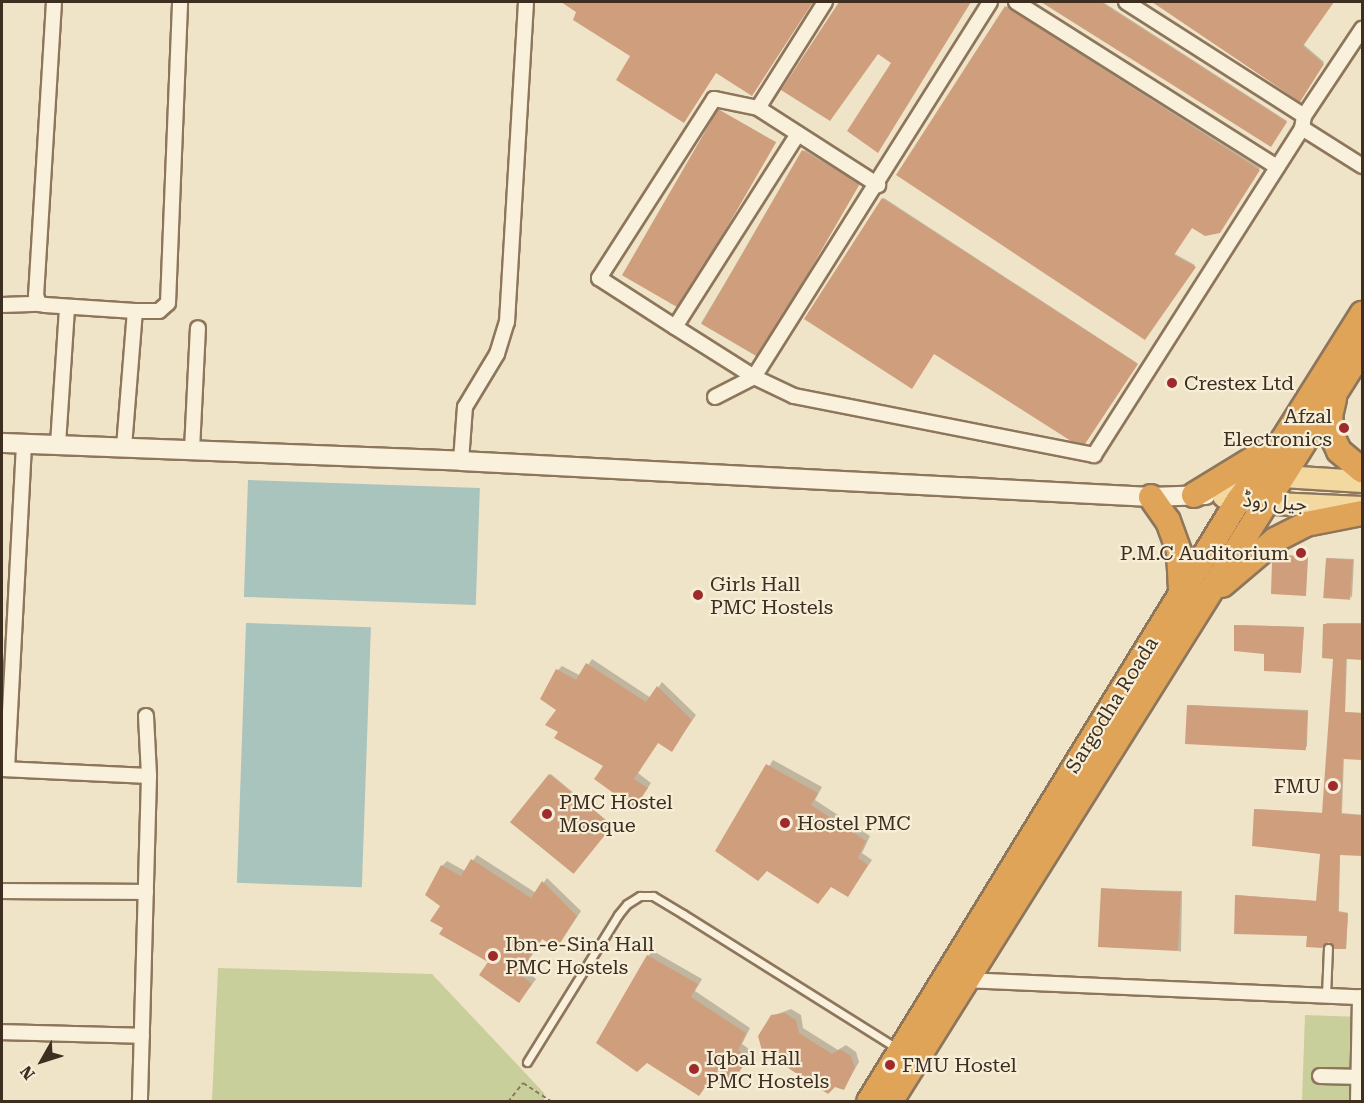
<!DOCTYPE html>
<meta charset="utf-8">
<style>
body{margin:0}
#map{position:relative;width:1364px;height:1103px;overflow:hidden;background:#f0e4c8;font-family:"Roboto Serif","Noto Sans Arabic",serif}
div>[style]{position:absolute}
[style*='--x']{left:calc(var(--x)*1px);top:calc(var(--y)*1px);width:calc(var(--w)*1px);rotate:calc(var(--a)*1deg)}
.green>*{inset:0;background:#c9cf9b;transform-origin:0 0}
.water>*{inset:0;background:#a9c4bc;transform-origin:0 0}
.shadow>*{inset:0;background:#0003;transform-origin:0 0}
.building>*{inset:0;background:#cf9f7d;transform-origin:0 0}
.path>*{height:2px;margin-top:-1px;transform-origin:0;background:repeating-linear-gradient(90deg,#8d765c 0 4.5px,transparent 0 7.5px)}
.roads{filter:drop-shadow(2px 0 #8d765c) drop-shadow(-2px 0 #8d765c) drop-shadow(0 2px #8d765c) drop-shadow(0 -2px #8d765c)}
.lane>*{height:7px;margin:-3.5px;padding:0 3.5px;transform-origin:3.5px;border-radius:3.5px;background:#faf1dc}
.street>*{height:14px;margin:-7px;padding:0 7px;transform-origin:7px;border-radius:7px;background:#faf1dc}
.secondary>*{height:18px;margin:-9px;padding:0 9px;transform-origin:9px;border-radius:9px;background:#faf1dc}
.primary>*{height:21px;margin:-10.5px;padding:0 10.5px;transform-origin:10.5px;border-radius:10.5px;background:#f3d9a0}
.highway>*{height:24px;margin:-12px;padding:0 12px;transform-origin:12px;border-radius:12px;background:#e0a458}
.dots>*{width:16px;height:16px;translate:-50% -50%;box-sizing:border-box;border:3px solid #f7eed8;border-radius:50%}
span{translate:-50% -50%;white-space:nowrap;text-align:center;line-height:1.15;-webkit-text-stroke:4.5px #f7eed8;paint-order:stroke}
.poi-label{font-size:20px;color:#3d2e20}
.left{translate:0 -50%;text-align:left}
.right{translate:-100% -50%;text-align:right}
.street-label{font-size:20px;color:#3d2e20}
.frame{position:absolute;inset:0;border:3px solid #3d2e20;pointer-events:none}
.north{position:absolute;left:12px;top:1031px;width:60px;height:60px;-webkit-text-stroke:4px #f7eed8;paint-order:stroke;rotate:231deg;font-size:16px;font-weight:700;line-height:24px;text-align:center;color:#3d2e20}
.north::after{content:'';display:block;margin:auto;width:21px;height:27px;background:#3d2e20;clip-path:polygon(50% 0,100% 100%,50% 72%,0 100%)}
</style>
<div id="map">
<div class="green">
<i style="clip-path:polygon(218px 968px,432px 974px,544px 1093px,544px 1101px,212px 1101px)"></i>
<i style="left:1305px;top:1015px;width:57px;height:87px;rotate:2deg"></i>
</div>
<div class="water">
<i style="left:248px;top:480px;width:232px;height:117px;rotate:2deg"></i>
<i style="left:246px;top:623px;width:125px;height:260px;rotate:2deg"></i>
</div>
<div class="shadow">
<i style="clip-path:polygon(564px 2px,812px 2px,752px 94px,716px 71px,632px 55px)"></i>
<i style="clip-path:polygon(841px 2px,970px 2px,879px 150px,893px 62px,878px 52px,783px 90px)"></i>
<i style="clip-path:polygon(1044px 2px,1103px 2px,1287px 121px,1271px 145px)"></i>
<i style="clip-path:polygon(1154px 2px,1332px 2px,1303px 44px,1324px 62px,1299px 100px)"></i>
<i style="clip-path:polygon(1007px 6px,1260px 168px,1220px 230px,1192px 226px,1173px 253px,1195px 265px,1145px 338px,898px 174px)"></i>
<i style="clip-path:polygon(719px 110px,776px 142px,670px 305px)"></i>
<i style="left:805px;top:150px;width:64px;height:202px;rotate:31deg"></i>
<i style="clip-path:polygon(884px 198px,1137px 363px,1086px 441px,934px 352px,806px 318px)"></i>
<i style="clip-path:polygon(1282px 555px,1308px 556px,1305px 595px,1273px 562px)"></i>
<i style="clip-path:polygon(1329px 558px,1354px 559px,1352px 598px,1327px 559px)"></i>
<i style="clip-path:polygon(1326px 623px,1362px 623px,1362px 659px,1347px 658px,1345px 712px,1362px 713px,1362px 759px,1344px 757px,1342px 813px,1362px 815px,1362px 855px,1340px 854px,1339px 911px,1348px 913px,1346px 948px,1309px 934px,1236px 895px,1318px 901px,1321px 853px,1255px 809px,1324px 813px,1334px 657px)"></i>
<i style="clip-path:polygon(1236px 625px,1304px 627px,1301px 670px,1265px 652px)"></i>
<i style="clip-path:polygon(592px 659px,651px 698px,662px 682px,696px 715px,672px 750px,658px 742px,638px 773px,651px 783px,639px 801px,605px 766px,560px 732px,558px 670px,562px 666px,581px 676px)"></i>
<i style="clip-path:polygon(1190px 705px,1308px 710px,1307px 747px,1189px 706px)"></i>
<i style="clip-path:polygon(773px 760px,822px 787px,815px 800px,870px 836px,862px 853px,872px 860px,848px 895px,831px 886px,818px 902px,767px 869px,717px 851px)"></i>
<i style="left:551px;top:774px;width:80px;height:62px;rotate:40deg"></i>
<i style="clip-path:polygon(477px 855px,536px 893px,547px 878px,581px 911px,561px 941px,543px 938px,523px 969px,536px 979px,519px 1002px,490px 961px,445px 927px,442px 866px,447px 861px,465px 871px)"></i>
<i style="clip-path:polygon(1103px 889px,1182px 891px,1181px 951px,1180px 952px)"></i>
<i style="clip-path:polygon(653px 951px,702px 979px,695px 991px,750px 1028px,742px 1044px,752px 1051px,728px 1087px,648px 956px)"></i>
<i style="clip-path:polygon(791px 1009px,801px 1015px,803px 1028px,838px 1050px,846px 1045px,856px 1052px,859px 1062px,843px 1089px,789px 1063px,772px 1016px)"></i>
</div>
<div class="building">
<i style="clip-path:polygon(561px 2px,813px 2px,752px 96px,716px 73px,684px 123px,616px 80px,630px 56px,573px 20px,576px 12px)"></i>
<i style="clip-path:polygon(839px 2px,971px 2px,878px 153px,847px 131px,891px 63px,878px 54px,830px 121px,781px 90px)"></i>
<i style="clip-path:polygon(1041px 2px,1101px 2px,1287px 122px,1271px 147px)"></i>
<i style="clip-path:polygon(1152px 2px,1334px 2px,1303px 46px,1324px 64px,1300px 102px)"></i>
<i style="clip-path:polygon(1005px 6px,1260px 170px,1220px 233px,1205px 236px,1192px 228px,1174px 255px,1196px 267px,1145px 340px,896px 175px)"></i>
<i style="left:718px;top:109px;width:67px;height:192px;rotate:30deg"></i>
<i style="left:802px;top:150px;width:67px;height:201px;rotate:30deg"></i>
<i style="clip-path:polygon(882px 198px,1138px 364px,1085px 444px,1071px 441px,934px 354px,912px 389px,804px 319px)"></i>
<i style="clip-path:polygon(1279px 555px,1308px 557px,1306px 596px,1271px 594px,1272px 561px)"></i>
<i style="left:1326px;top:558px;width:27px;height:40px;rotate:4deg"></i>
<i style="clip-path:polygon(1323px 624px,1362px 624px,1362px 660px,1346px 659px,1345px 712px,1362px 713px,1362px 760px,1343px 759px,1341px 814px,1362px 815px,1362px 856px,1340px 855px,1338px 912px,1348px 913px,1346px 949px,1334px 949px,1329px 942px,1322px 948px,1306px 947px,1307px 936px,1234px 934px,1235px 895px,1316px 901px,1320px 854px,1252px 846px,1254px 809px,1322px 813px,1333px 659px,1322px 658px)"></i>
<i style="clip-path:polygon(1234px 625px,1304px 627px,1301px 673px,1264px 671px,1264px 654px,1234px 651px)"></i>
<i style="clip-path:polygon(586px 663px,646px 702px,657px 686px,692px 720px,672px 752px,658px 743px,634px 779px,648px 788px,634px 808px,594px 779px,603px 766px,554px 738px,558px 732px,545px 725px,556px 710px,540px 699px,556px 669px,576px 680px)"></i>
<i style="left:1187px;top:705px;width:121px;height:39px;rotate:3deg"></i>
<i style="clip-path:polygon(766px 764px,818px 793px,811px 805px,866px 841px,858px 858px,868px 865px,848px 897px,831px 887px,818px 904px,767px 871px,758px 881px,715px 851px)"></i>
<i style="left:549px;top:774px;width:82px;height:62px;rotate:39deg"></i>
<i style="clip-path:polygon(471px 859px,531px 898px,542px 881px,577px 916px,557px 948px,542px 939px,519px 974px,532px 984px,519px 1003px,479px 975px,488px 962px,439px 934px,443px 928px,430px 921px,440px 906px,425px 895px,441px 865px,461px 876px)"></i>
<i style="left:1101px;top:888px;width:80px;height:59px;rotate:3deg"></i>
<i style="clip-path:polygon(647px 955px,698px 984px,691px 997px,746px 1033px,738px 1050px,749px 1057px,728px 1089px,711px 1079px,699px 1096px,647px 1063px,637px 1072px,596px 1043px)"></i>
<i style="clip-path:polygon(785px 1013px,796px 1020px,799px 1033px,832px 1054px,840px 1049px,851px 1056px,855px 1068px,844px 1090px,835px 1087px,828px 1094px,785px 1066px,787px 1063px,762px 1051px,758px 1036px,771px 1015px)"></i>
</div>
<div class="path">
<i style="--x:508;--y:1102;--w:24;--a:-52"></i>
<i style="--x:523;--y:1083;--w:35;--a:33"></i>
</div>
<div class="roads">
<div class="lane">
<i style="--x:1326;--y:995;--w:47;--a:-87.6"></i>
<i style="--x:527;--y:1062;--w:173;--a:-58.2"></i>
<i style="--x:618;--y:915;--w:14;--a:-51"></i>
<i style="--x:627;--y:904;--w:15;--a:-32"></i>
<i style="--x:640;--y:896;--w:13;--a:0"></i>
<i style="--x:653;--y:896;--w:35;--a:31"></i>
<i style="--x:683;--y:914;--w:254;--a:32.1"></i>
</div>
<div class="street">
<i style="--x:54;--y:2;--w:294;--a:93.5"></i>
<i style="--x:36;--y:295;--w:9;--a:72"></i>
<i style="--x:39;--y:304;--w:6;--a:9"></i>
<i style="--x:45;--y:305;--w:90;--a:3.8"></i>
<i style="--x:135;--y:311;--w:24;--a:0"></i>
<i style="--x:159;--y:311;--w:12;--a:-42"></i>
<i style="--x:168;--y:303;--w:301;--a:-87.7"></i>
<i style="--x:825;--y:2;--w:125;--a:122.3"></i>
<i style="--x:758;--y:108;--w:143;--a:32.7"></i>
<i style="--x:1016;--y:2;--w:309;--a:32.3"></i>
<i style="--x:1126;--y:2;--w:211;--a:32.6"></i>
<i style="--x:1304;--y:116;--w:12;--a:99"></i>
<i style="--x:758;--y:108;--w:45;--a:-168.4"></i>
<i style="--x:714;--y:99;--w:213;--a:122.7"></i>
<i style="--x:599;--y:278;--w:90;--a:32.8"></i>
<i style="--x:675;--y:327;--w:229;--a:-57.5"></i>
<i style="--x:1304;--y:116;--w:105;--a:-56.3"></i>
<i style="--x:2;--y:305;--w:37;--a:-2"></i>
<i style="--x:675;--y:327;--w:93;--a:32.3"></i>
<i style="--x:754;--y:377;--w:443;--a:-57.8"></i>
<i style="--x:715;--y:397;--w:44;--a:-27.1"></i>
<i style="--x:754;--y:377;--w:44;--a:25.4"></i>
<i style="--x:794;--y:396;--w:306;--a:11.1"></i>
<i style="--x:1094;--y:455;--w:388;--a:-57.5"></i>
<i style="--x:1302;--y:128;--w:71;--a:32.3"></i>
<i style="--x:58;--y:444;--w:137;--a:-86.2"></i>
<i style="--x:124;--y:447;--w:136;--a:-85.4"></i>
<i style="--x:192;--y:450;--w:122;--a:-87.2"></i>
<i style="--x:461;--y:461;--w:54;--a:-85.8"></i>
<i style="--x:465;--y:407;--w:62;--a:-58.9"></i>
<i style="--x:497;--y:354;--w:34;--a:-73"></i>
<i style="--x:507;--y:322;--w:321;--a:-86.6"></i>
<i style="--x:146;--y:716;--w:60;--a:87.1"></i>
<i style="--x:2;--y:769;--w:147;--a:2.7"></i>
<i style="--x:149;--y:776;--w:326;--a:91.6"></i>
<i style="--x:7;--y:769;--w:326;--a:-87"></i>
<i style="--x:2;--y:891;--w:144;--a:0.4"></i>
<i style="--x:965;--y:980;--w:397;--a:2.5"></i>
<i style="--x:2;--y:1032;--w:140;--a:1.6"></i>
<i style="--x:1320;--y:1076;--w:42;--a:1.4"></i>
<i style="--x:1358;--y:1102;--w:105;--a:-88.9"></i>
</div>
<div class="secondary">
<i style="--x:2;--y:443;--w:459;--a:2.2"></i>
<i style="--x:461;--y:461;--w:691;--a:2.99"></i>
<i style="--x:1151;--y:497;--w:55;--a:-2.1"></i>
</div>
<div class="primary">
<i style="--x:1223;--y:496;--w:62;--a:-18.7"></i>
<i style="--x:1282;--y:476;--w:80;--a:3.6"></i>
<i style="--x:1252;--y:502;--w:110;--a:2.6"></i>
</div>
<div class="highway">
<i style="--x:1334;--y:399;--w:17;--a:103"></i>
<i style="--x:1330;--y:416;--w:22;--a:82"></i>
<i style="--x:1333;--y:438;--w:14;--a:65"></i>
<i style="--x:1339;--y:451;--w:30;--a:40"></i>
<i style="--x:1194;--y:495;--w:94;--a:-31.5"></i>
<i style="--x:1151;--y:497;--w:29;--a:55"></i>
<i style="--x:1168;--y:521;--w:33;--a:70"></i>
<i style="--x:1179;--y:552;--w:39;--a:87"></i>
<i style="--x:1222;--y:585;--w:70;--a:-40.3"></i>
<i style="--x:1275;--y:540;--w:35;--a:-27"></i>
<i style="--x:1306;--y:524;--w:57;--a:-11.1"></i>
<i style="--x:869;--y:1102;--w:705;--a:-58.45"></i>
<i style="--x:1238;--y:501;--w:76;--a:-53.6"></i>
<i style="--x:1283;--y:440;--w:149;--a:-57.9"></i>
<i style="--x:890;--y:1102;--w:888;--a:-57.89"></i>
</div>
</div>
<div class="dots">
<i style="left:1172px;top:383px;background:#9e2a2b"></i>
<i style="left:1344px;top:428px;background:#9e2a2b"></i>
<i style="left:1301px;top:553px;background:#9e2a2b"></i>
<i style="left:698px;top:595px;background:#9e2a2b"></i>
<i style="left:1333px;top:786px;background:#9e2a2b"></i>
<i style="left:547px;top:814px;background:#9e2a2b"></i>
<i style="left:785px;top:823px;background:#9e2a2b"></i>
<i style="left:493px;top:956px;background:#9e2a2b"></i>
<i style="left:890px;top:1065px;background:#9e2a2b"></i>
<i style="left:694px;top:1069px;background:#9e2a2b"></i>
</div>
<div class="poi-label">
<span class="left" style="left:1184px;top:383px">Crestex Ltd</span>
<span class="right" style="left:1332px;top:428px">Afzal<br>Electronics</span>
<span class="right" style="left:1289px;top:553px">P.M.C Auditorium</span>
<span class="left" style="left:710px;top:596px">Girls Hall<br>PMC Hostels</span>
<span class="right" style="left:1321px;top:786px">FMU</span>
<span class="left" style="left:559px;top:814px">PMC Hostel<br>Mosque</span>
<span class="left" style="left:797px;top:823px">Hostel PMC</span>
<span class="left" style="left:505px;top:956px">Ibn-e-Sina Hall<br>PMC Hostels</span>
<span class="left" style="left:706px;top:1070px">Iqbal Hall<br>PMC Hostels</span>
<span class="left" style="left:902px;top:1065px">FMU Hostel</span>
</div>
<div class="street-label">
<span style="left:1275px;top:502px;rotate:4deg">جیل روڈ</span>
<span style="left:1112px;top:705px;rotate:-58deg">Sargodha Roada</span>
</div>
<div class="frame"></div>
<div class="north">N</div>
</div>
